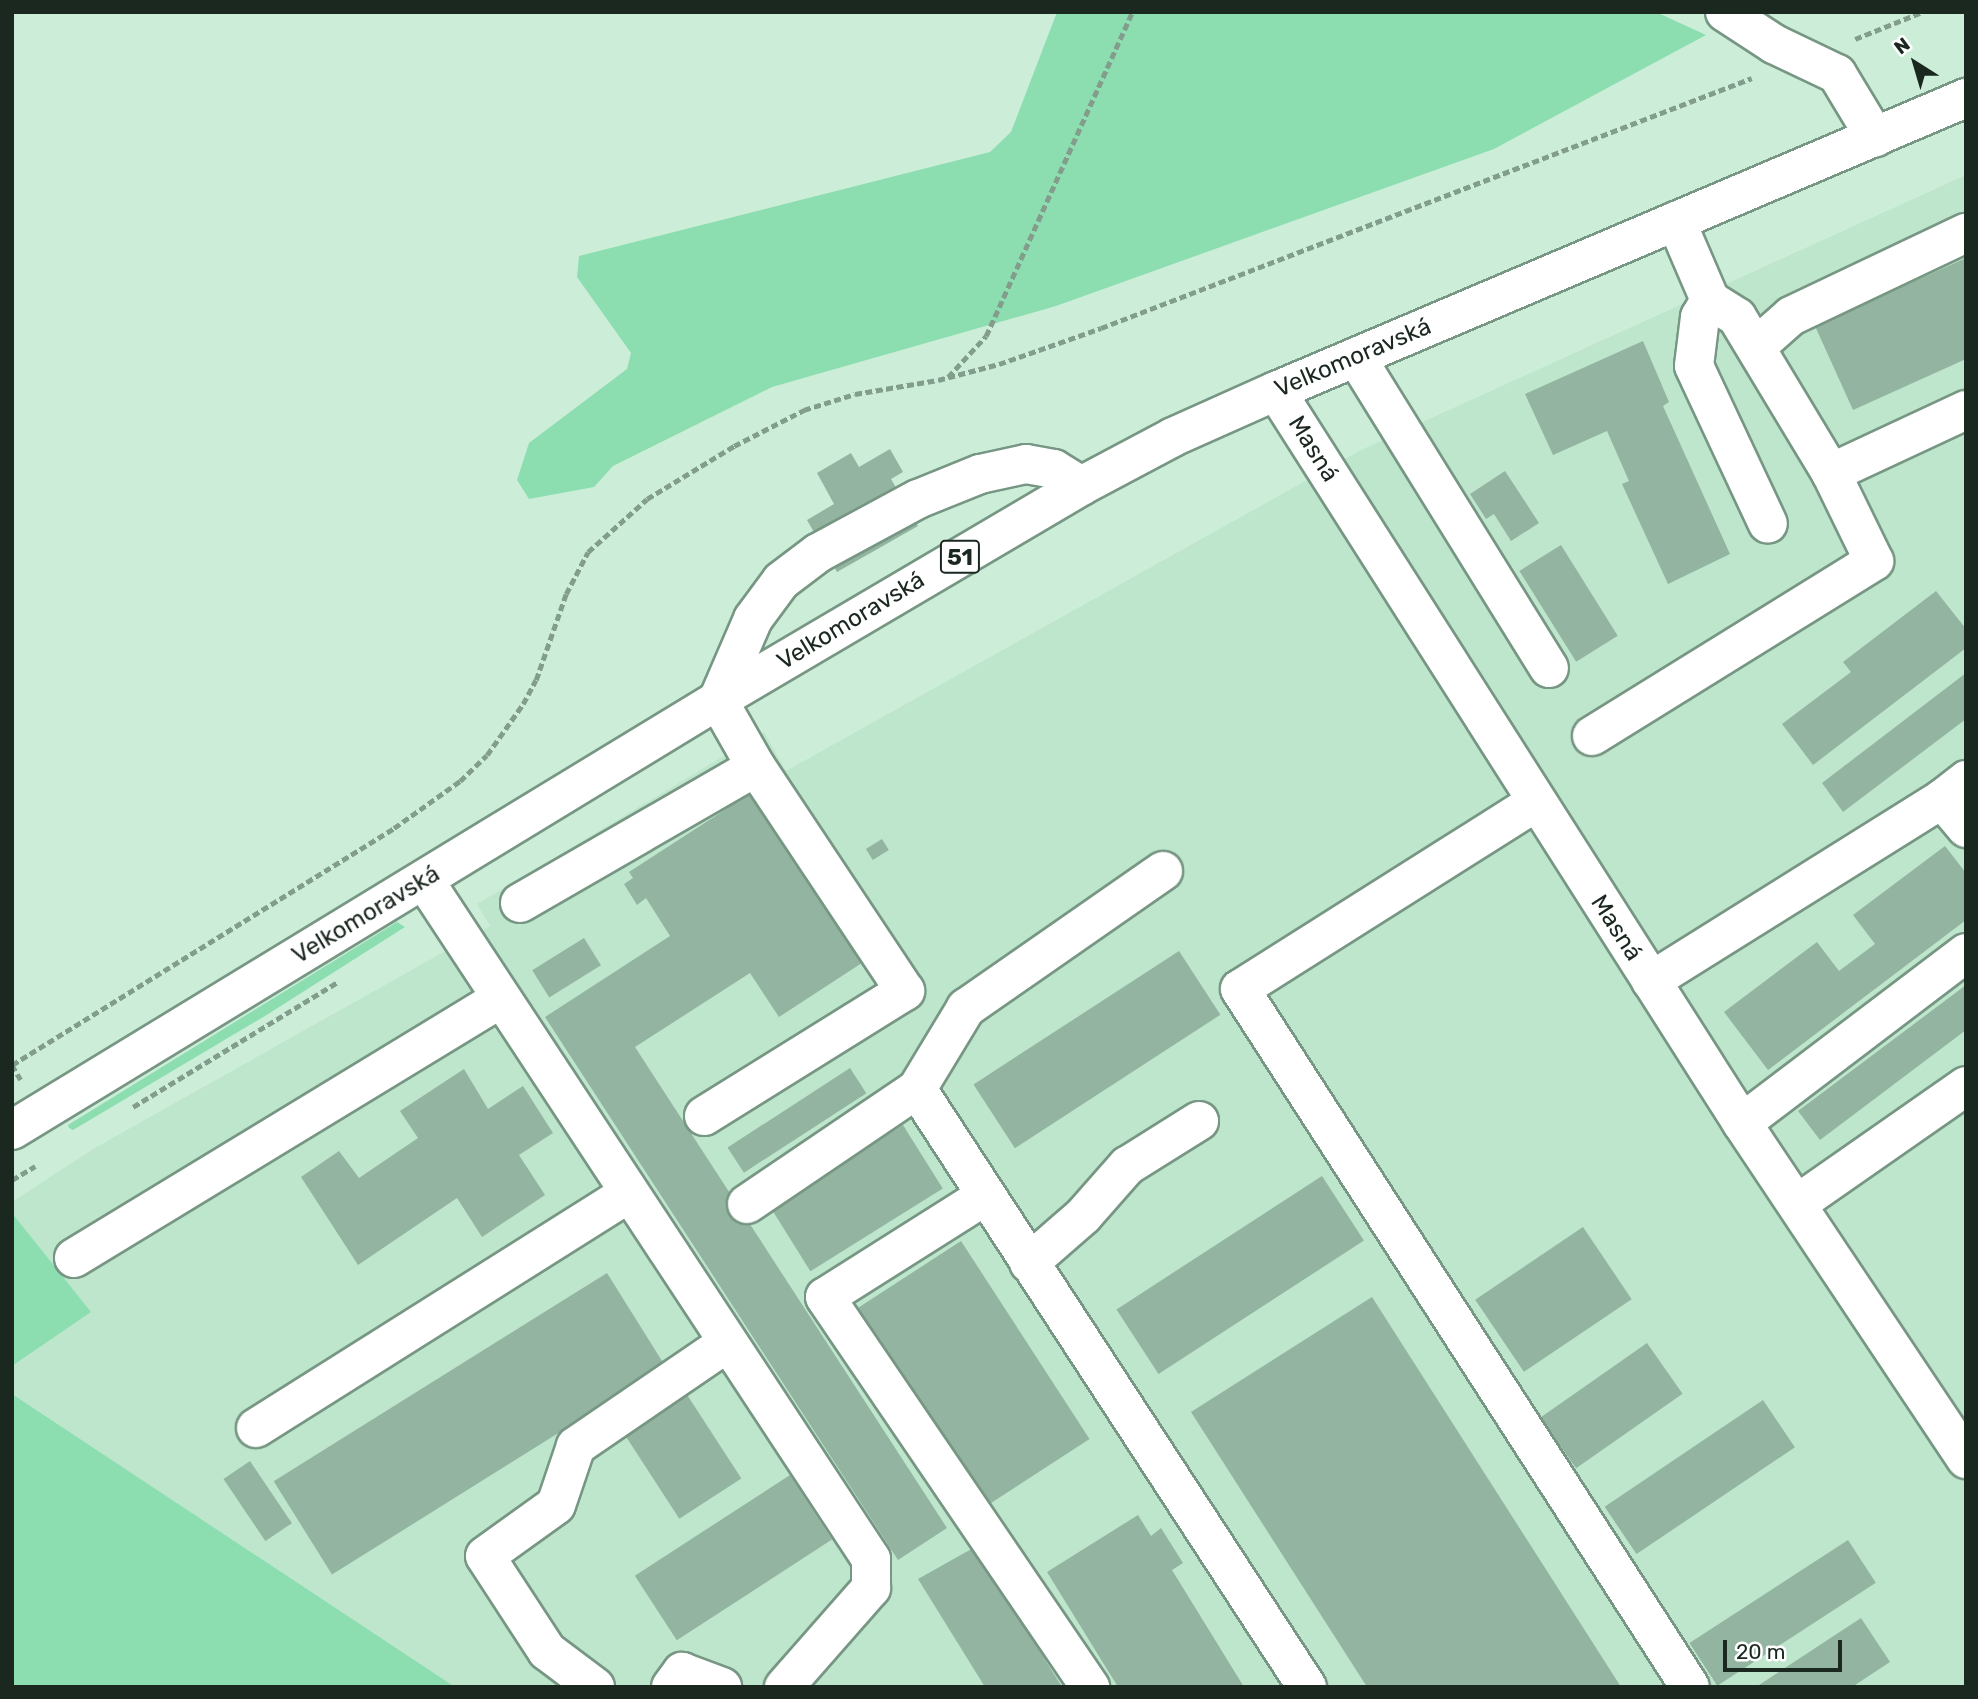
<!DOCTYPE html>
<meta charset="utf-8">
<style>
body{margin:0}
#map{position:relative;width:1978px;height:1699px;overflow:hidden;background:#cceed9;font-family:Rubik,sans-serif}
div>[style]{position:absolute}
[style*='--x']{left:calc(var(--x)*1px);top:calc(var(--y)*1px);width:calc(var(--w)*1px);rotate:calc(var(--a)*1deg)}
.built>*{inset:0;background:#bde6cc}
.green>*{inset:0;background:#8cddb0}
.building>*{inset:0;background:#93b4a0;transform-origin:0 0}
.path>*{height:4.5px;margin-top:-2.25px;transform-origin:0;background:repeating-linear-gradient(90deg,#839d8d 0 7px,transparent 0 10.5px)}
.roads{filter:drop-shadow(2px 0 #779683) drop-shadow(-2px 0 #779683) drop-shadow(0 2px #779683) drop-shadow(0 -2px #779683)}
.minor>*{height:38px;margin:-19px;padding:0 19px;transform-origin:19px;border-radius:19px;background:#fff}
.major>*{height:38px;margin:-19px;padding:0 19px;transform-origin:19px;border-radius:19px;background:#fff}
span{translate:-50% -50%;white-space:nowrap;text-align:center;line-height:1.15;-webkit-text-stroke:5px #fff;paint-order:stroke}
.shield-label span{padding:2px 5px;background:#fff;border:2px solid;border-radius:5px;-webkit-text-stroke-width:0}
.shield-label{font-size:23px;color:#1b2820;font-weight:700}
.street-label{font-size:24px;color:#1b2820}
.frame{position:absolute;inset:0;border:14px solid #1b2820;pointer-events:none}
.north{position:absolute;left:1880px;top:28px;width:70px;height:70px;-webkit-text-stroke:5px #fff;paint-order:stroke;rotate:323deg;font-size:19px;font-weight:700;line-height:28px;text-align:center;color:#1b2820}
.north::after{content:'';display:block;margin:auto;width:24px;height:32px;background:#1b2820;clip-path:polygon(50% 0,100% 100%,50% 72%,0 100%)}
.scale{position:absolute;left:1723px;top:1640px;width:119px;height:32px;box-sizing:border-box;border:4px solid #1b2820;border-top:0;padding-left:9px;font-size:21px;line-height:24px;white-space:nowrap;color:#1b2820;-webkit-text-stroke:5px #fff;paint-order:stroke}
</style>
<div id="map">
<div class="built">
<i style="clip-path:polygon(1966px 175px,1966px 1687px,455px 1687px,12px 1394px,12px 1366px,91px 1312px,12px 1213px,12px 1202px,93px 1149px,490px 926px,477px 904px,764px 732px,786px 771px,1361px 450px)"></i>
</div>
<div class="green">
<i style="clip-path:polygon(1057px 12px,1656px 12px,1706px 35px,1494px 149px,1056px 306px,772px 387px,613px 466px,594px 487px,529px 499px,517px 480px,529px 443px,627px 369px,631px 353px,577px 277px,579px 256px,990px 152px,1011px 132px)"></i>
<i style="clip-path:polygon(397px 922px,405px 927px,265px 1016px,73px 1130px,69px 1128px,68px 1125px)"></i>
<i style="clip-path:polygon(12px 1213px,91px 1312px,12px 1366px)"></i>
<i style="clip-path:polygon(12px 1394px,455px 1687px,12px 1687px)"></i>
</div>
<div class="building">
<i style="clip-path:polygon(1966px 258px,1966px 359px,1853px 410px,1815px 326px)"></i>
<i style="clip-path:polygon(1643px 341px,1669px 402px,1663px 406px,1730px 554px,1668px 584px,1622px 484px,1629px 481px,1607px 431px,1553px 455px,1525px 394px)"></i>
<i style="clip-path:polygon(890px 449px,903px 472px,891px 479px,918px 526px,837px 572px,807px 520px,834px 504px,817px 473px,851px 453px,859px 467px)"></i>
<i style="clip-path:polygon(1505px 471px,1539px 523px,1511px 541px,1494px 514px,1486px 519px,1470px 494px)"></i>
<i style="left:1561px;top:545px;width:107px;height:49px;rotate:58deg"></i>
<i style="clip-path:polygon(1936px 591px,1966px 629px,1966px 648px,1813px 765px,1782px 724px,1851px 672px,1843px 662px)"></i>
<i style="clip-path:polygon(1966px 673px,1966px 719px,1843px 812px,1822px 783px)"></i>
<i style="clip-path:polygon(757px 789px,868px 959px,779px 1017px,750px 973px,635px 1047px,947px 1528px,898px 1560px,545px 1017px,670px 936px,646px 898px,637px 905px,624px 884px,633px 878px,629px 872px)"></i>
<i style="left:882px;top:839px;width:13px;height:19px;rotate:58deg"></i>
<i style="clip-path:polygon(1945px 846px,1966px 873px,1966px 920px,1768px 1070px,1724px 1012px,1817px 942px,1839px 971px,1875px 944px,1853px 915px)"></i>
<i style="left:584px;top:938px;width:32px;height:61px;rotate:58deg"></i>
<i style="left:1179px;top:951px;width:76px;height:245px;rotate:57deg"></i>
<i style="clip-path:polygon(1966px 985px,1966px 1030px,1820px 1140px,1798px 1111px)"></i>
<i style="left:850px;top:1068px;width:30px;height:146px;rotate:57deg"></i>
<i style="clip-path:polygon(464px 1069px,488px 1109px,523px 1086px,553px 1133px,519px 1155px,545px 1195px,482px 1237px,457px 1198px,358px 1265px,301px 1177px,339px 1151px,359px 1178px,418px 1138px,400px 1111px)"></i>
<i style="left:903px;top:1125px;width:75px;height:156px;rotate:58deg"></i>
<i style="left:1322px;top:1176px;width:77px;height:245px;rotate:57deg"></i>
<i style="left:1583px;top:1227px;width:87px;height:130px;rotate:56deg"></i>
<i style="left:961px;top:1241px;width:236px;height:123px;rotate:57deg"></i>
<i style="left:607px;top:1273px;width:110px;height:393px;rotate:58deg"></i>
<i style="clip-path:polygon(1372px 1297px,1621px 1687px,1367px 1687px,1191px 1412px)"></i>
<i style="left:1647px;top:1343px;width:62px;height:130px;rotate:55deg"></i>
<i style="left:682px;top:1387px;width:109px;height:74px;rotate:57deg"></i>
<i style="left:1763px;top:1400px;width:57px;height:191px;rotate:56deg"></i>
<i style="left:250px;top:1461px;width:75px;height:32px;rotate:56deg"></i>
<i style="left:790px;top:1475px;width:77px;height:185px;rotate:57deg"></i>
<i style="clip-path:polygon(1138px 1515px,1151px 1536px,1161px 1528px,1183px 1563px,1172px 1570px,1244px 1687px,1118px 1687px,1047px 1572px)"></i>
<i style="left:1848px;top:1540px;width:51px;height:189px;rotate:57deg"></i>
<i style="clip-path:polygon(975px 1547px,1062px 1687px,985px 1687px,918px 1579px)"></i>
<i style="clip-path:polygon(1861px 1618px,1890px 1662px,1852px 1687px,1756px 1687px)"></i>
</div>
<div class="path">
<i style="--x:1855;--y:39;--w:72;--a:-21.9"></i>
<i style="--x:948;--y:377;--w:56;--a:-47.2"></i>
<i style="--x:986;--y:336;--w:355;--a:-65.7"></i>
<i style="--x:12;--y:1065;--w:450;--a:-31.8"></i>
<i style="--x:394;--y:828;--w:81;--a:-35.5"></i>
<i style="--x:460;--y:781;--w:37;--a:-44"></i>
<i style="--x:487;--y:755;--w:62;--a:-54.8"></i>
<i style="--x:523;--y:704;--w:27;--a:-62"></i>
<i style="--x:536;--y:680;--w:91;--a:-70.8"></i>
<i style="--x:566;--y:594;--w:47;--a:-62.4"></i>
<i style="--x:588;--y:552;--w:79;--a:-41.9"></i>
<i style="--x:647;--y:499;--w:102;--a:-31.3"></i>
<i style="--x:734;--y:446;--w:79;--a:-27.2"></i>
<i style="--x:804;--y:410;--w:53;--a:-17.4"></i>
<i style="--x:855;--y:394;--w:84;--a:-9.6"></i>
<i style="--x:938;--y:380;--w:63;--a:-14.7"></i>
<i style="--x:999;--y:364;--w:108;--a:-19.4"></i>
<i style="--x:1101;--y:328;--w:697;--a:-21.01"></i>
<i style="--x:12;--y:1065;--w:17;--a:59"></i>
<i style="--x:133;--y:1107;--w:240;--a:-31.4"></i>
<i style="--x:12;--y:1180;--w:27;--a:-31"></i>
</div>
<div class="roads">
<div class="minor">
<i style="--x:1725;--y:12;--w:59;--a:33.1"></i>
<i style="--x:1774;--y:44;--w:70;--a:25.5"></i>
<i style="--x:1837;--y:74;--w:74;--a:58.9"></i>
<i style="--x:1676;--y:221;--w:86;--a:66.7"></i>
<i style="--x:1756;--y:347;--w:47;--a:-41.5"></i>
<i style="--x:1791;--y:316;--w:194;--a:-25.4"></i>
<i style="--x:1356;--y:357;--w:366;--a:58.2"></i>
<i style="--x:1276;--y:391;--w:868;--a:57.52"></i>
<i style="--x:1742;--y:1123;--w:404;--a:56.3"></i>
<i style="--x:1831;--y:473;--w:149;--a:-25"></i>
<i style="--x:1592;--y:736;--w:332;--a:-31.8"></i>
<i style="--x:1874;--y:561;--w:98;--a:-116"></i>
<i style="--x:1831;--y:473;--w:182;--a:-121.1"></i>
<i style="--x:1737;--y:317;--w:32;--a:-148"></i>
<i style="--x:1710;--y:300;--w:20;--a:120"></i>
<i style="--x:1700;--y:317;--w:49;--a:97"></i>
<i style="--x:1694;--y:366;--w:174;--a:64.9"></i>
<i style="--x:1942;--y:799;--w:38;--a:50"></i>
<i style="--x:1536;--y:802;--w:350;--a:147.7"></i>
<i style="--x:1240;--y:989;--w:830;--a:57.19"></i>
<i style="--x:1163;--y:871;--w:240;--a:145.2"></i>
<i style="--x:966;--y:1008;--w:95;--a:121.2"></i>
<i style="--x:917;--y:1089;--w:714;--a:56.89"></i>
<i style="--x:424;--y:880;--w:813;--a:56.64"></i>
<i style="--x:871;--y:1559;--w:29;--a:90"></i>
<i style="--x:871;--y:1588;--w:132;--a:131.3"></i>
<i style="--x:520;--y:903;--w:272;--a:-30"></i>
<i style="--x:756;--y:767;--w:77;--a:-119.6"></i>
<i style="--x:718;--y:700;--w:88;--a:-66.6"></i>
<i style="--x:753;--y:619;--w:47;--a:-53.6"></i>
<i style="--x:781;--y:581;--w:46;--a:-37.1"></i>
<i style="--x:818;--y:553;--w:114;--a:-28.4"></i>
<i style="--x:918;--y:499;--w:67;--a:-22"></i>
<i style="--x:980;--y:474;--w:47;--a:-12.3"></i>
<i style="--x:1026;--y:464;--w:28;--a:10"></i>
<i style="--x:1054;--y:469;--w:32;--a:32"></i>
<i style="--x:1651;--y:981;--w:343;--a:-32"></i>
<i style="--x:1942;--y:799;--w:31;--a:-38"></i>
<i style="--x:704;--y:1116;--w:237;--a:-31.9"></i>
<i style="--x:905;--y:991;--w:269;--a:-123.6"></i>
<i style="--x:1742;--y:1123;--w:281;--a:-37.2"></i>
<i style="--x:985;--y:1196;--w:189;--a:147.7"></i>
<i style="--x:825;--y:1297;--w:472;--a:55.8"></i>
<i style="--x:747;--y:1204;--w:205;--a:-34.1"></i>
<i style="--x:1797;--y:1204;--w:206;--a:-34.9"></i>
<i style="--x:74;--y:1258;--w:500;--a:-31.3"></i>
<i style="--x:1029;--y:1263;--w:72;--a:-41"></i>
<i style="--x:1083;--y:1216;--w:67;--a:-48.7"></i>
<i style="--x:1127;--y:1166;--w:85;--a:-32"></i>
<i style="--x:256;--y:1428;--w:441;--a:-32.2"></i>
<i style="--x:595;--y:1687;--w:60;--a:-143.1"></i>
<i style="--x:547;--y:1651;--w:113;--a:-123.1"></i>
<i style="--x:485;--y:1556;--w:87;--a:-35.7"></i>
<i style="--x:556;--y:1505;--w:62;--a:-71.3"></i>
<i style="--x:576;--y:1446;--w:183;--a:-34.3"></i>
<i style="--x:671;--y:1687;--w:19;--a:-54"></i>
<i style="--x:682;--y:1672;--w:43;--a:20.6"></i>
</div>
<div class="major">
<i style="--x:12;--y:1130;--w:827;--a:-31.34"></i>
<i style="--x:718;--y:700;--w:421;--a:-30.5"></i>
<i style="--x:1081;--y:486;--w:104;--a:-28"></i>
<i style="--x:1173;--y:437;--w:113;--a:-24.1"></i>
<i style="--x:1276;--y:391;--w:750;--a:-23.01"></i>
</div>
</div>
<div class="shield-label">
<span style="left:960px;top:557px">51</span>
</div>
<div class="street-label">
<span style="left:1353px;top:358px;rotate:-23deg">Velkomoravská</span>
<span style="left:1313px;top:449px;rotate:58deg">Masná</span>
<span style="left:851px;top:621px;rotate:-31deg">Velkomoravská</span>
<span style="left:366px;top:915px;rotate:-31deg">Velkomoravská</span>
<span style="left:1616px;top:928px;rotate:57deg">Masná</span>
</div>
<div class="frame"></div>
<div class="north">N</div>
<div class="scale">20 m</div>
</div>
